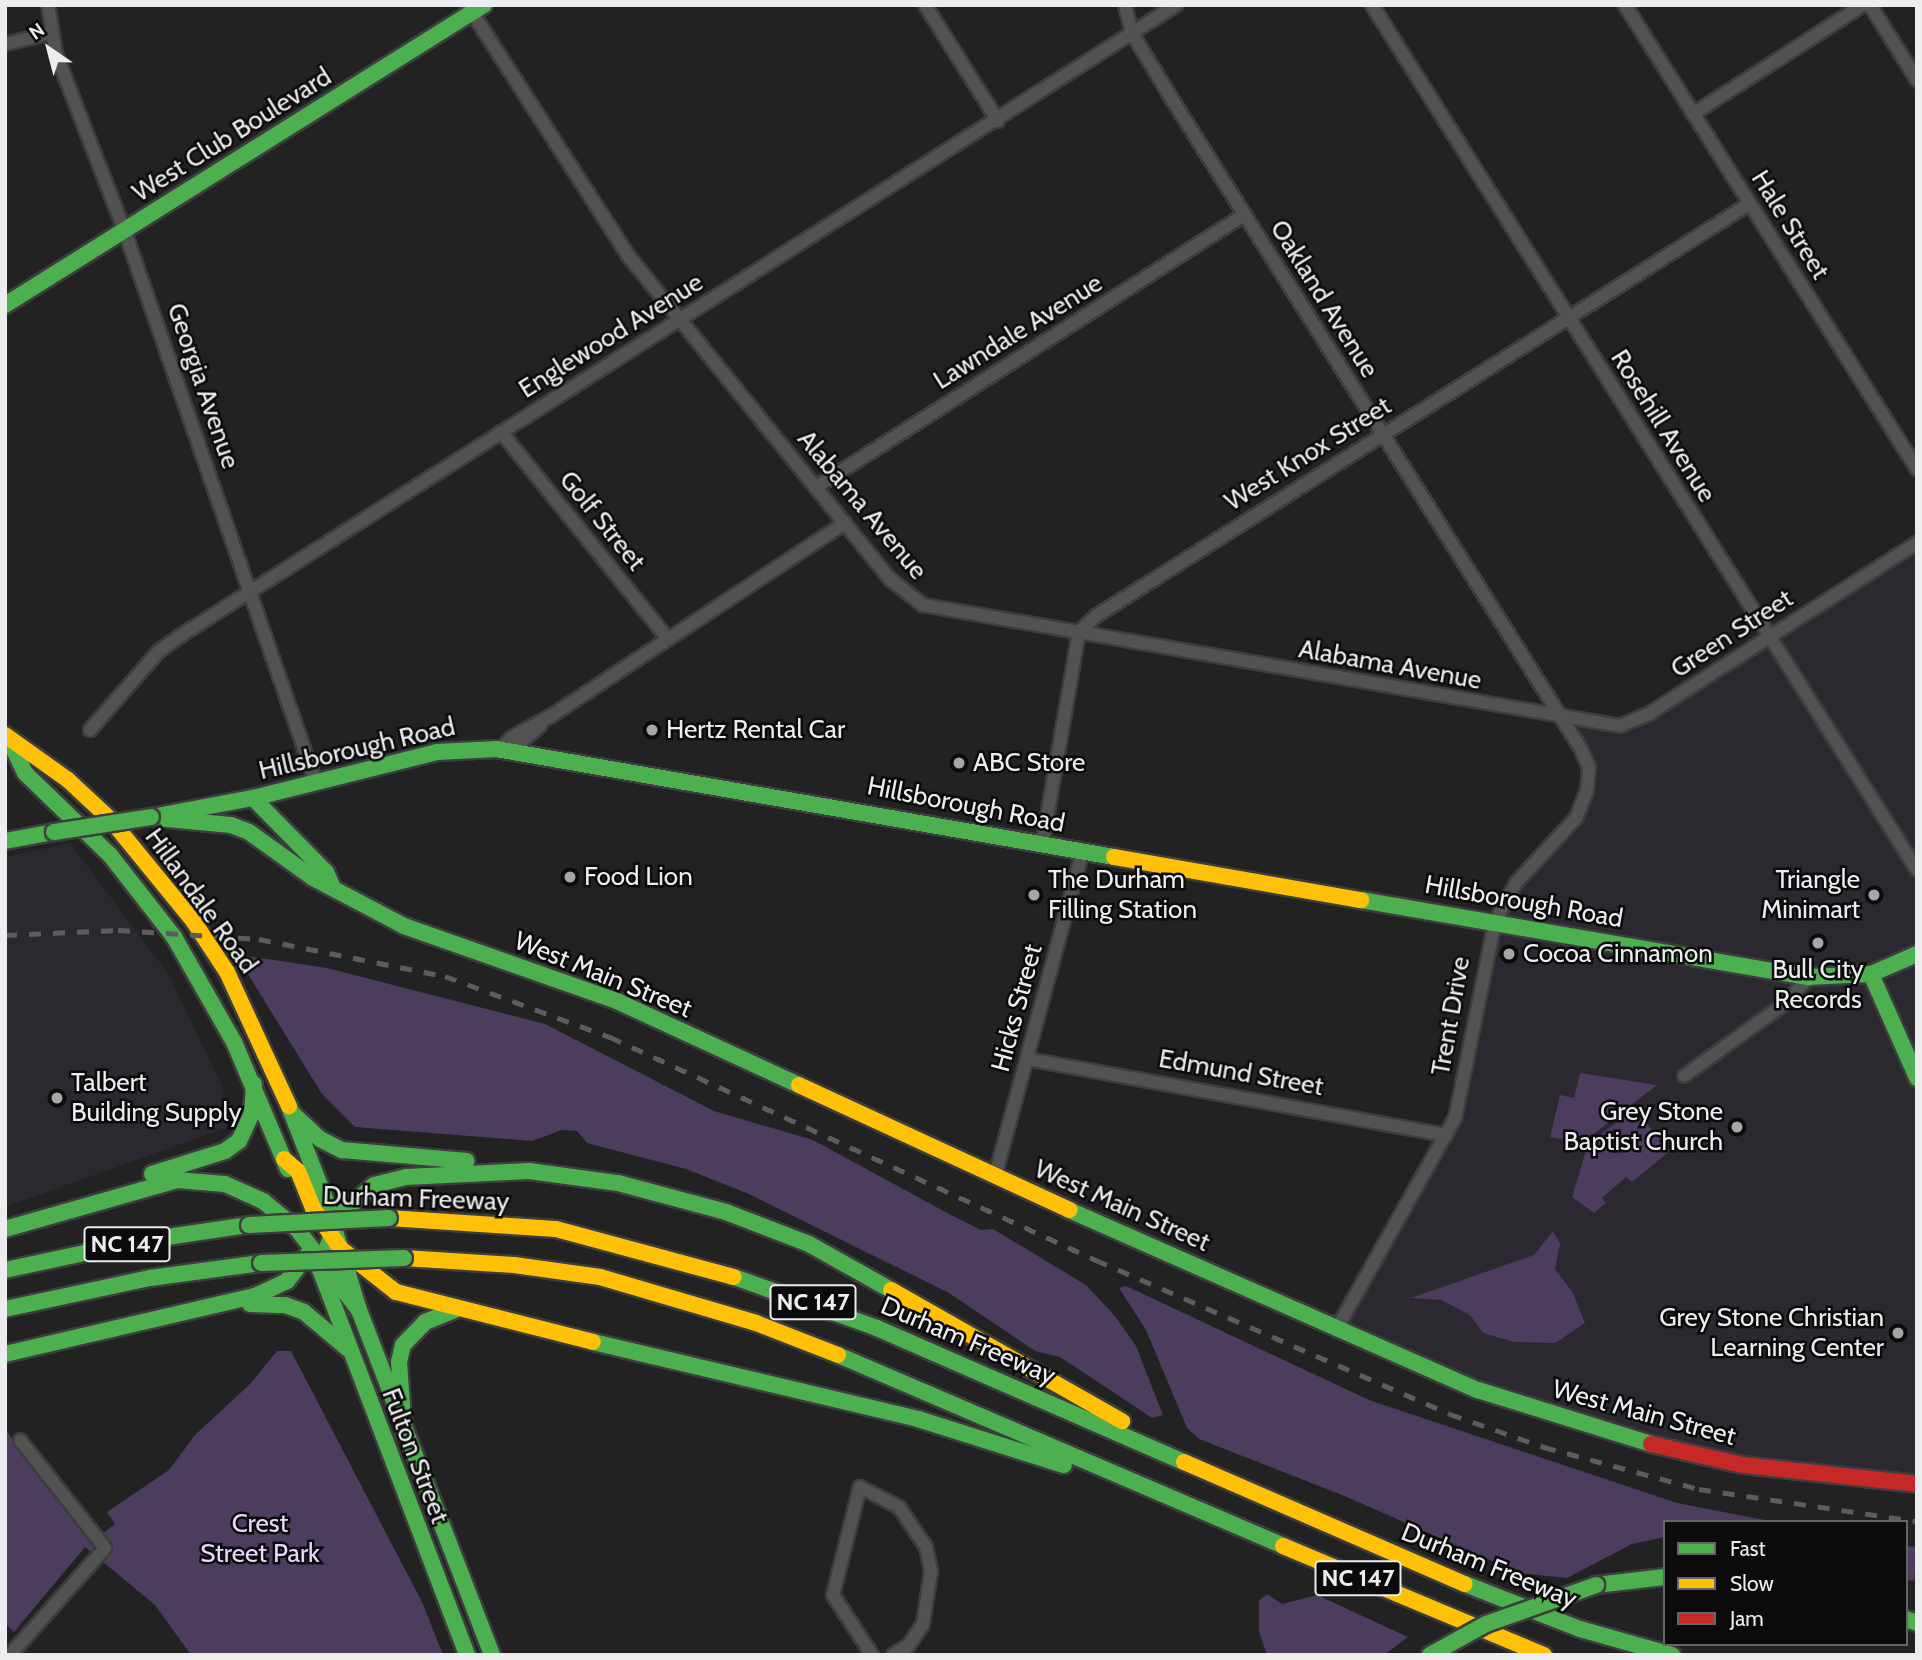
<!DOCTYPE html>
<style>
body{margin:0}
#map{position:relative;width:1922px;height:1660px;overflow:hidden;background:#222223;font-family:Cabin,sans-serif}
div>[style]{position:absolute}
[style*='--x']{left:calc(var(--x)*1px);top:calc(var(--y)*1px);width:calc(var(--w)*1px);rotate:calc(var(--a)*1deg)}
.built>*{inset:0;background:#2b282f}
.green>*{inset:0;background:#4c3c5d;transform-origin:0 0}
.roads{filter:drop-shadow(2px 0 #3d3d3d) drop-shadow(-2px 0 #3d3d3d) drop-shadow(0 2px #3d3d3d) drop-shadow(0 -2px #3d3d3d)}
.street>*{height:12px;margin:-6px;padding:0 6px;transform-origin:6px;border-radius:6px;background:#525253}
.fast>*{height:16px;margin:-8px;padding:0 8px;transform-origin:8px;border-radius:8px;background:#4caf50}
.slow>*{height:16px;margin:-8px;padding:0 8px;transform-origin:8px;border-radius:8px;background:#ffc107}
.jam>*{height:16px;margin:-8px;padding:0 8px;transform-origin:8px;border-radius:8px;background:#c62828}
.rail>*{height:4.5px;margin-top:-2.25px;transform-origin:0;background:repeating-linear-gradient(90deg,#5d5c5e 0 12px,transparent 0 24px)}
.bridges{filter:drop-shadow(2px 0 #3d3d3d) drop-shadow(-2px 0 #3d3d3d) drop-shadow(0 2px #3d3d3d) drop-shadow(0 -2px #3d3d3d)}
.fast-bridge>*{height:16px;margin:-8px;padding:0 8px;transform-origin:8px;border-radius:8px;background:#4caf50}
.dots>*{width:19px;height:19px;translate:-50% -50%;box-sizing:border-box;border:4px solid #0b0b0c;border-radius:50%}
span{translate:-50% -50%;white-space:nowrap;text-align:center;line-height:1.15;-webkit-text-stroke:5px #0b0b0c;paint-order:stroke}
.shield-label span{padding:2px 5px;background:#0b0b0c;border:2px solid;border-radius:5px;-webkit-text-stroke-width:0}
.shield-label{font-size:24px;color:#edecee;font-weight:700}
.street-label{font-size:26px;color:#edecee}
.poi-label{font-size:26px;color:#edecee}
.left{translate:0 -50%;text-align:left}
.right{translate:-100% -50%;text-align:right}
.park-label{font-size:26px;color:#e7d7fb}
.frame{position:absolute;inset:0;border:7px solid #edecee;pointer-events:none}
.legend{position:absolute;left:1663px;top:1520px;width:245px;height:126px;box-sizing:border-box;background:#0b0b0c;border:2px solid #656566;margin:0;padding:9px 12px;list-style:none;font-size:21px;color:#edecee}
.legend li{display:flex;align-items:center;gap:14px;height:35px}
.legend b{width:35px;border:2px solid #656566}
.north{position:absolute;left:14px;top:14px;width:70px;height:70px;-webkit-text-stroke:5px #0b0b0c;paint-order:stroke;rotate:325deg;font-size:19px;font-weight:700;line-height:28px;text-align:center;color:#edecee}
.north::after{content:'';display:block;margin:auto;width:24px;height:32px;background:#edecee;clip-path:polygon(50% 0,100% 100%,50% 72%,0 100%)}
</style>
<div id="map">
<div class="built">
<i style="clip-path:polygon(1917px 542px,1917px 1483px,1695px 1452px,1531px 1405px,1342px 1327px,1448px 1138px,1493px 944px,1511px 894px,1556px 845px,1590px 785px,1567px 720px,1621px 728px)"></i>
<i style="clip-path:polygon(70px 843px,169px 975px,223px 1088px,226px 1128px,5px 1207px,5px 857px)"></i>
</div>
<div class="green">
<i style="clip-path:polygon(247px 956px,327px 968px,545px 1024px,714px 1111px,813px 1140px,951px 1215px,981px 1230px,993px 1229px,1086px 1285px,1114px 1315px,1136px 1346px,1163px 1415px,1152px 1418px,1060px 1357px,1035px 1351px,949px 1293px,749px 1194px,686px 1169px,587px 1143px,577px 1131px,562px 1130px,532px 1141px,355px 1127px,322px 1094px,238px 958px)"></i>
<i style="clip-path:polygon(1580px 1073px,1657px 1085px,1582px 1143px,1550px 1137px,1560px 1095px,1574px 1098px)"></i>
<i style="clip-path:polygon(1626px 1115px,1644px 1120px,1670px 1151px,1632px 1182px,1626px 1177px,1602px 1198px,1606px 1203px,1594px 1213px,1572px 1197px,1588px 1144px)"></i>
<i style="clip-path:polygon(1553px 1231px,1560px 1244px,1555px 1269px,1573px 1293px,1585px 1323px,1555px 1343px,1514px 1342px,1483px 1333px,1470px 1315px,1441px 1300px,1411px 1298px,1534px 1255px)"></i>
<i style="clip-path:polygon(1126px 1286px,1369px 1400px,1677px 1503px,1775px 1522px,1665px 1522px,1665px 1537px,1632px 1544px,1567px 1578px,1519px 1573px,1347px 1497px,1199px 1439px,1187px 1428px,1146px 1330px,1119px 1288px)"></i>
<i style="clip-path:polygon(277px 1351px,291px 1351px,423px 1604px,443px 1655px,191px 1655px,155px 1605px,85px 1547px,14px 1632px,5px 1623px,5px 1429px,91px 1542px,115px 1524px,107px 1512px,169px 1470px,195px 1435px,250px 1384px)"></i>
<i style="left:1906px;top:1546px;width:11px;height:34px;rotate:5deg"></i>
<i style="clip-path:polygon(1267px 1594px,1282px 1604px,1317px 1595px,1408px 1637px,1384px 1655px,1267px 1655px,1259px 1631px,1259px 1601px)"></i>
</div>
<div class="roads">
<div class="street">
<i style="--x:48;--y:5;--w:50;--a:80.7"></i>
<i style="--x:56;--y:54;--w:191;--a:68.8"></i>
<i style="--x:125;--y:232;--w:583;--a:70.88"></i>
<i style="--x:925;--y:5;--w:137;--a:57.8"></i>
<i style="--x:1125;--y:5;--w:29;--a:76"></i>
<i style="--x:1132;--y:33;--w:74;--a:58.9"></i>
<i style="--x:1170;--y:96;--w:772;--a:57.81"></i>
<i style="--x:1581;--y:749;--w:21;--a:67"></i>
<i style="--x:1589;--y:768;--w:22;--a:95"></i>
<i style="--x:1587;--y:790;--w:30;--a:111"></i>
<i style="--x:1576;--y:818;--w:88;--a:132.7"></i>
<i style="--x:1516;--y:883;--w:44;--a:118.3"></i>
<i style="--x:1495;--y:922;--w:200;--a:101.5"></i>
<i style="--x:1455;--y:1118;--w:243;--a:119.3"></i>
<i style="--x:1372;--y:5;--w:1022;--a:57.79"></i>
<i style="--x:1625;--y:5;--w:548;--a:57.82"></i>
<i style="--x:1870;--y:5;--w:89;--a:57.9"></i>
<i style="--x:468;--y:6;--w:300;--a:57.3"></i>
<i style="--x:630;--y:258;--w:414;--a:51"></i>
<i style="--x:891;--y:580;--w:41;--a:38"></i>
<i style="--x:923;--y:605;--w:707;--a:9.85"></i>
<i style="--x:1620;--y:726;--w:33;--a:-23"></i>
<i style="--x:1650;--y:713;--w:317;--a:-32.5"></i>
<i style="--x:5;--y:44;--w:46;--a:-13.7"></i>
<i style="--x:1693;--y:114;--w:202;--a:-32.7"></i>
<i style="--x:501;--y:432;--w:266;--a:51.1"></i>
<i style="--x:816;--y:487;--w:507;--a:-32.44"></i>
<i style="--x:90;--y:730;--w:105;--a:-48.9"></i>
<i style="--x:159;--y:651;--w:39;--a:-35"></i>
<i style="--x:191;--y:629;--w:1166;--a:-32.35"></i>
<i style="--x:501;--y:750;--w:17;--a:-50"></i>
<i style="--x:512;--y:737;--w:44;--a:-28.3"></i>
<i style="--x:551;--y:716;--w:352;--a:-33.3"></i>
<i style="--x:510;--y:751;--w:39;--a:-40"></i>
<i style="--x:1042;--y:846;--w:217;--a:-80.2"></i>
<i style="--x:1079;--y:632;--w:23;--a:-43"></i>
<i style="--x:1096;--y:616;--w:772;--a:-32.25"></i>
<i style="--x:1027;--y:1059;--w:426;--a:10.3"></i>
<i style="--x:1684;--y:1076;--w:127;--a:-35.7"></i>
<i style="--x:1787;--y:1002;--w:33;--a:-49"></i>
<i style="--x:995;--y:1176;--w:335;--a:-74.9"></i>
<i style="--x:10;--y:1655;--w:143;--a:-48.4"></i>
<i style="--x:105;--y:1548;--w:137;--a:-128.2"></i>
<i style="--x:872;--y:1655;--w:72;--a:-123"></i>
<i style="--x:833;--y:1595;--w:111;--a:-76"></i>
<i style="--x:860;--y:1487;--w:44;--a:27.1"></i>
<i style="--x:899;--y:1507;--w:48;--a:56"></i>
<i style="--x:926;--y:1547;--w:25;--a:78"></i>
<i style="--x:931;--y:1571;--w:54;--a:98.6"></i>
<i style="--x:923;--y:1624;--w:27;--a:124"></i>
<i style="--x:908;--y:1646;--w:17;--a:149"></i>
</div>
<div class="fast">
<i style="--x:5;--y:305;--w:565;--a:-32.06"></i>
<i style="--x:9;--y:740;--w:37;--a:64"></i>
<i style="--x:25;--y:773;--w:118;--a:44"></i>
<i style="--x:110;--y:855;--w:104;--a:52"></i>
<i style="--x:174;--y:937;--w:121;--a:60.3"></i>
<i style="--x:234;--y:1042;--w:138;--a:67"></i>
<i style="--x:253;--y:798;--w:104;--a:45.4"></i>
<i style="--x:326;--y:872;--w:17;--a:66"></i>
<i style="--x:151;--y:817;--w:104;--a:-10.6"></i>
<i style="--x:253;--y:798;--w:190;--a:-14"></i>
<i style="--x:437;--y:752;--w:59;--a:-2.9"></i>
<i style="--x:496;--y:749;--w:627;--a:9.91"></i>
<i style="--x:157;--y:818;--w:74;--a:5.4"></i>
<i style="--x:231;--y:825;--w:19;--a:21"></i>
<i style="--x:249;--y:832;--w:79;--a:35.7"></i>
<i style="--x:313;--y:878;--w:103;--a:27.8"></i>
<i style="--x:404;--y:926;--w:226;--a:19.4"></i>
<i style="--x:617;--y:1001;--w:200;--a:24.8"></i>
<i style="--x:5;--y:841;--w:50;--a:-10.4"></i>
<i style="--x:1361;--y:900;--w:455;--a:9.8"></i>
<i style="--x:1809;--y:977;--w:62;--a:-2.8"></i>
<i style="--x:1871;--y:974;--w:50;--a:-23.5"></i>
<i style="--x:1871;--y:974;--w:114;--a:66.1"></i>
<i style="--x:289;--y:1106;--w:102;--a:68.7"></i>
<i style="--x:326;--y:1201;--w:114;--a:73.2"></i>
<i style="--x:359;--y:1310;--w:370;--a:68.9"></i>
<i style="--x:291;--y:1112;--w:40;--a:43"></i>
<i style="--x:320;--y:1139;--w:25;--a:27"></i>
<i style="--x:342;--y:1150;--w:125;--a:5"></i>
<i style="--x:152;--y:1174;--w:77;--a:-17.5"></i>
<i style="--x:225;--y:1151;--w:17;--a:-36"></i>
<i style="--x:239;--y:1141;--w:31;--a:-65"></i>
<i style="--x:252;--y:1113;--w:29;--a:-86"></i>
<i style="--x:1069;--y:1210;--w:447;--a:23.8"></i>
<i style="--x:1478;--y:1390;--w:181;--a:17.3"></i>
<i style="--x:5;--y:1229;--w:179;--a:-15.9"></i>
<i style="--x:177;--y:1180;--w:48;--a:4.8"></i>
<i style="--x:225;--y:1184;--w:42;--a:24.1"></i>
<i style="--x:263;--y:1201;--w:44;--a:39.5"></i>
<i style="--x:297;--y:1229;--w:102;--a:52.6"></i>
<i style="--x:316;--y:1259;--w:424;--a:69.1"></i>
<i style="--x:319;--y:1268;--w:57;--a:-68.4"></i>
<i style="--x:340;--y:1215;--w:45;--a:-41.4"></i>
<i style="--x:374;--y:1185;--w:33;--a:-14"></i>
<i style="--x:406;--y:1177;--w:123;--a:-2.8"></i>
<i style="--x:529;--y:1171;--w:90;--a:7.7"></i>
<i style="--x:618;--y:1183;--w:112;--a:15"></i>
<i style="--x:726;--y:1212;--w:89;--a:21.1"></i>
<i style="--x:809;--y:1244;--w:94;--a:29.3"></i>
<i style="--x:5;--y:1270;--w:138;--a:-12.1"></i>
<i style="--x:140;--y:1241;--w:110;--a:-8.4"></i>
<i style="--x:734;--y:1277;--w:152;--a:19.6"></i>
<i style="--x:877;--y:1328;--w:335;--a:23.6"></i>
<i style="--x:250;--y:1304;--w:35;--a:2"></i>
<i style="--x:285;--y:1305;--w:20;--a:20"></i>
<i style="--x:304;--y:1312;--w:57;--a:40.1"></i>
<i style="--x:5;--y:1309;--w:148;--a:-12.1"></i>
<i style="--x:150;--y:1278;--w:112;--a:-7.7"></i>
<i style="--x:593;--y:1342;--w:334;--a:13.3"></i>
<i style="--x:918;--y:1419;--w:153;--a:17.5"></i>
<i style="--x:5;--y:1354;--w:257;--a:-13.1"></i>
<i style="--x:255;--y:1296;--w:35;--a:-25"></i>
<i style="--x:287;--y:1281;--w:41;--a:-52"></i>
<i style="--x:838;--y:1355;--w:484;--a:23.2"></i>
<i style="--x:404;--y:1432;--w:70;--a:-94.1"></i>
<i style="--x:399;--y:1362;--w:17;--a:-77"></i>
<i style="--x:403;--y:1345;--w:32;--a:-46"></i>
<i style="--x:425;--y:1322;--w:32;--a:-22"></i>
<i style="--x:1465;--y:1584;--w:123;--a:21.4"></i>
<i style="--x:1580;--y:1629;--w:96;--a:15.8"></i>
<i style="--x:1596;--y:1585;--w:69;--a:-6.6"></i>
<i style="--x:1906;--y:1619;--w:12;--a:20"></i>
</div>
<div class="slow">
<i style="--x:5;--y:735;--w:77;--a:35.5"></i>
<i style="--x:68;--y:780;--w:57;--a:42.9"></i>
<i style="--x:110;--y:819;--w:133;--a:50.8"></i>
<i style="--x:194;--y:922;--w:60;--a:56.6"></i>
<i style="--x:227;--y:972;--w:148;--a:65.2"></i>
<i style="--x:1114;--y:857;--w:251;--a:9.9"></i>
<i style="--x:799;--y:1085;--w:298;--a:24.8"></i>
<i style="--x:284;--y:1159;--w:18;--a:41"></i>
<i style="--x:298;--y:1171;--w:40;--a:68"></i>
<i style="--x:313;--y:1208;--w:48;--a:56"></i>
<i style="--x:340;--y:1248;--w:71;--a:38.2"></i>
<i style="--x:396;--y:1292;--w:203;--a:14.2"></i>
<i style="--x:389;--y:1218;--w:167;--a:3.8"></i>
<i style="--x:556;--y:1229;--w:184;--a:15.1"></i>
<i style="--x:404;--y:1258;--w:110;--a:3.6"></i>
<i style="--x:514;--y:1265;--w:87;--a:7.9"></i>
<i style="--x:600;--y:1277;--w:163;--a:16.4"></i>
<i style="--x:756;--y:1323;--w:88;--a:21.3"></i>
<i style="--x:891;--y:1290;--w:266;--a:29.6"></i>
<i style="--x:1184;--y:1462;--w:306;--a:23.5"></i>
<i style="--x:1283;--y:1546;--w:283;--a:22.7"></i>
</div>
<div class="jam">
<i style="--x:1651;--y:1444;--w:94;--a:12.9"></i>
<i style="--x:1743;--y:1465;--w:175;--a:6.2"></i>
</div>
</div>
<div class="rail">
<i style="--x:5;--y:935;--w:113;--a:-2.5"></i>
<i style="--x:118;--y:930;--w:141;--a:3.7"></i>
<i style="--x:259;--y:939;--w:190;--a:11.3"></i>
<i style="--x:445;--y:976;--w:176;--a:20.3"></i>
<i style="--x:610;--y:1037;--w:535;--a:24.65"></i>
<i style="--x:1096;--y:1260;--w:386;--a:23.5"></i>
<i style="--x:1450;--y:1414;--w:100;--a:19.3"></i>
<i style="--x:1544;--y:1447;--w:161;--a:15.2"></i>
<i style="--x:1699;--y:1489;--w:220;--a:8.4"></i>
</div>
<div class="bridges">
<div class="fast-bridge">
<i style="--x:54;--y:832;--w:98;--a:-8.8"></i>
<i style="--x:249;--y:1225;--w:140;--a:-2.9"></i>
<i style="--x:261;--y:1263;--w:143;--a:-2"></i>
<i style="--x:1430;--y:1655;--w:64;--a:-29"></i>
<i style="--x:1486;--y:1624;--w:117;--a:-19.5"></i>
</div>
</div>
<div class="dots">
<i style="left:652px;top:730px;background:#a6a5a7"></i>
<i style="left:959px;top:763px;background:#a6a5a7"></i>
<i style="left:570px;top:877px;background:#a6a5a7"></i>
<i style="left:1034px;top:895px;background:#a6a5a7"></i>
<i style="left:1874px;top:895px;background:#a6a5a7"></i>
<i style="left:1818px;top:943px;background:#a6a5a7"></i>
<i style="left:1509px;top:954px;background:#a6a5a7"></i>
<i style="left:57px;top:1098px;background:#a6a5a7"></i>
<i style="left:1737px;top:1127px;background:#a6a5a7"></i>
<i style="left:1898px;top:1333px;background:#a6a5a7"></i>
</div>
<div class="shield-label">
<span style="left:127px;top:1244px">NC 147</span>
<span style="left:813px;top:1302px">NC 147</span>
<span style="left:1358px;top:1578px">NC 147</span>
</div>
<div class="street-label">
<span style="left:232px;top:135px;rotate:-32deg">West Club Boulevard</span>
<span style="left:1790px;top:225px;rotate:58deg">Hale Street</span>
<span style="left:1324px;top:299px;rotate:58deg">Oakland Avenue</span>
<span style="left:1018px;top:332px;rotate:-32deg">Lawndale Avenue</span>
<span style="left:611px;top:336px;rotate:-32deg">Englewood Avenue</span>
<span style="left:203px;top:386px;rotate:71deg">Georgia Avenue</span>
<span style="left:1663px;top:426px;rotate:58deg">Rosehill Avenue</span>
<span style="left:1308px;top:454px;rotate:-32deg">West Knox Street</span>
<span style="left:862px;top:505px;rotate:50deg">Alabama Avenue</span>
<span style="left:602px;top:521px;rotate:51deg">Golf Street</span>
<span style="left:1732px;top:634px;rotate:-33deg">Green Street</span>
<span style="left:1390px;top:665px;rotate:10deg">Alabama Avenue</span>
<span style="left:357px;top:749px;rotate:-13deg">Hillsborough Road</span>
<span style="left:966px;top:805px;rotate:11deg">Hillsborough Road</span>
<span style="left:201px;top:901px;rotate:54deg">Hillandale Road</span>
<span style="left:1524px;top:902px;rotate:10deg">Hillsborough Road</span>
<span style="left:603px;top:975px;rotate:22deg">West Main Street</span>
<span style="left:1017px;top:1008px;rotate:-75deg">Hicks Street</span>
<span style="left:1451px;top:1016px;rotate:-80deg">Trent Drive</span>
<span style="left:1241px;top:1073px;rotate:10deg">Edmund Street</span>
<span style="left:416px;top:1199px;rotate:2deg">Durham Freeway</span>
<span style="left:1122px;top:1206px;rotate:24deg">West Main Street</span>
<span style="left:968px;top:1341px;rotate:23deg">Durham Freeway</span>
<span style="left:1644px;top:1413px;rotate:15deg">West Main Street</span>
<span style="left:415px;top:1456px;rotate:69deg">Fulton Street</span>
<span style="left:1489px;top:1566px;rotate:22deg">Durham Freeway</span>
</div>
<div class="poi-label">
<span class="left" style="left:666px;top:730px">Hertz Rental Car</span>
<span class="left" style="left:973px;top:763px">ABC Store</span>
<span class="left" style="left:584px;top:877px">Food Lion</span>
<span class="left" style="left:1048px;top:895px">The Durham<br>Filling Station</span>
<span class="right" style="left:1860px;top:895px">Triangle<br>Minimart</span>
<span class="left" style="left:1523px;top:954px">Cocoa Cinnamon</span>
<span style="left:1818px;top:985px">Bull City<br>Records</span>
<span class="left" style="left:71px;top:1098px">Talbert<br>Building Supply</span>
<span class="right" style="left:1723px;top:1127px">Grey Stone<br>Baptist Church</span>
<span class="right" style="left:1884px;top:1333px">Grey Stone Christian<br>Learning Center</span>
</div>
<div class="park-label">
<span style="left:260px;top:1539px">Crest<br>Street Park</span>
</div>
<div class="frame"></div>
<ul class="legend">
<li><b style="height:9px;background:#4caf50"></b>Fast</li>
<li><b style="height:9px;background:#ffc107"></b>Slow</li>
<li><b style="height:9px;background:#c62828"></b>Jam</li>
</ul>
<div class="north">N</div>
</div>
